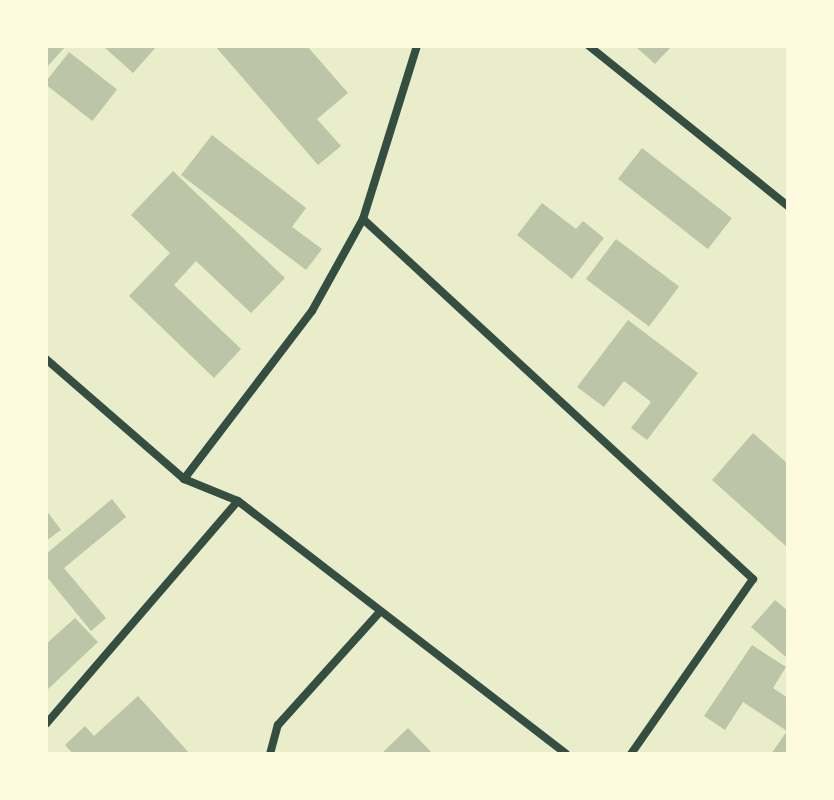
<!DOCTYPE html>
<style>
body{margin:0}
#map{position:relative;width:834px;height:800px;overflow:hidden;background:#e9edc9;font-family:"Nunito Sans",sans-serif}
div>[style]{position:absolute}
[style*='--x']{left:calc(var(--x)*1px);top:calc(var(--y)*1px);width:calc(var(--w)*1px);rotate:calc(var(--a)*1deg)}
.building>*{inset:0;background:#bcc5a7;transform-origin:0 0}
.minor>*{height:8px;margin:-4px;padding:0 4px;transform-origin:4px;border-radius:4px;background:#344e41}
span{translate:-50% -50%;white-space:nowrap;text-align:center;line-height:1.15;-webkit-text-stroke:6px #fefae0;paint-order:stroke}
.frame{position:absolute;inset:0;border:48px solid #fefae0;pointer-events:none}
</style>
<div id="map">
<div class="building">
<i style="clip-path:polygon(46px 46px,66px 46px,46px 68px)"></i>
<i style="clip-path:polygon(103px 46px,157px 46px,133px 73px)"></i>
<i style="clip-path:polygon(215px 46px,307px 46px,348px 93px,317px 119px,341px 146px,318px 165px)"></i>
<i style="clip-path:polygon(635px 46px,672px 46px,655px 64px)"></i>
<i style="left:69px;top:52px;width:61px;height:40px;rotate:38deg"></i>
<i style="clip-path:polygon(212px 135px,306px 208px,292px 227px,322px 249px,306px 270px,181px 175px)"></i>
<i style="left:642px;top:148px;width:114px;height:39px;rotate:38deg"></i>
<i style="clip-path:polygon(173px 171px,285px 278px,251px 313px,196px 261px,174px 285px,241px 349px,214px 378px,129px 296px,170px 253px,131px 215px)"></i>
<i style="clip-path:polygon(542px 203px,576px 229px,583px 221px,604px 238px,572px 279px,517px 235px)"></i>
<i style="left:616px;top:239px;width:79px;height:50px;rotate:37deg"></i>
<i style="clip-path:polygon(628px 320px,698px 373px,647px 440px,631px 428px,651px 402px,624px 381px,604px 407px,577px 387px)"></i>
<i style="clip-path:polygon(753px 433px,788px 464px,788px 548px,712px 480px)"></i>
<i style="clip-path:polygon(112px 499px,126px 517px,64px 568px,106px 618px,91px 631px,46px 576px,46px 554px)"></i>
<i style="clip-path:polygon(46px 510px,61px 530px,46px 541px)"></i>
<i style="clip-path:polygon(775px 600px,788px 611px,786px 657px,751px 627px)"></i>
<i style="clip-path:polygon(75px 618px,98px 642px,46px 691px,46px 644px)"></i>
<i style="clip-path:polygon(752px 645px,786px 667px,773px 688px,788px 698px,788px 754px,771px 754px,787px 731px,743px 702px,725px 730px,704px 716px)"></i>
<i style="clip-path:polygon(138px 696px,190px 754px,73px 754px,65px 745px,85px 726px,94px 736px)"></i>
<i style="clip-path:polygon(408px 728px,433px 754px,381px 754px)"></i>
</div>
<div class="minor">
<i style="--x:589;--y:46;--w:255;--a:38.8"></i>
<i style="--x:363;--y:219;--w:531;--a:42.71"></i>
<i style="--x:753;--y:579;--w:213;--a:124.9"></i>
<i style="--x:46;--y:359;--w:183;--a:41"></i>
<i style="--x:184;--y:479;--w:58;--a:22.2"></i>
<i style="--x:238;--y:501;--w:414;--a:37.6"></i>
<i style="--x:184;--y:479;--w:211;--a:-52.7"></i>
<i style="--x:312;--y:311;--w:105;--a:-61"></i>
<i style="--x:363;--y:219;--w:181;--a:-72.7"></i>
<i style="--x:46;--y:724;--w:294;--a:-49.3"></i>
<i style="--x:270;--y:754;--w:30;--a:-75"></i>
<i style="--x:278;--y:725;--w:149;--a:-48"></i>
</div>
<div class="frame"></div>
</div>
